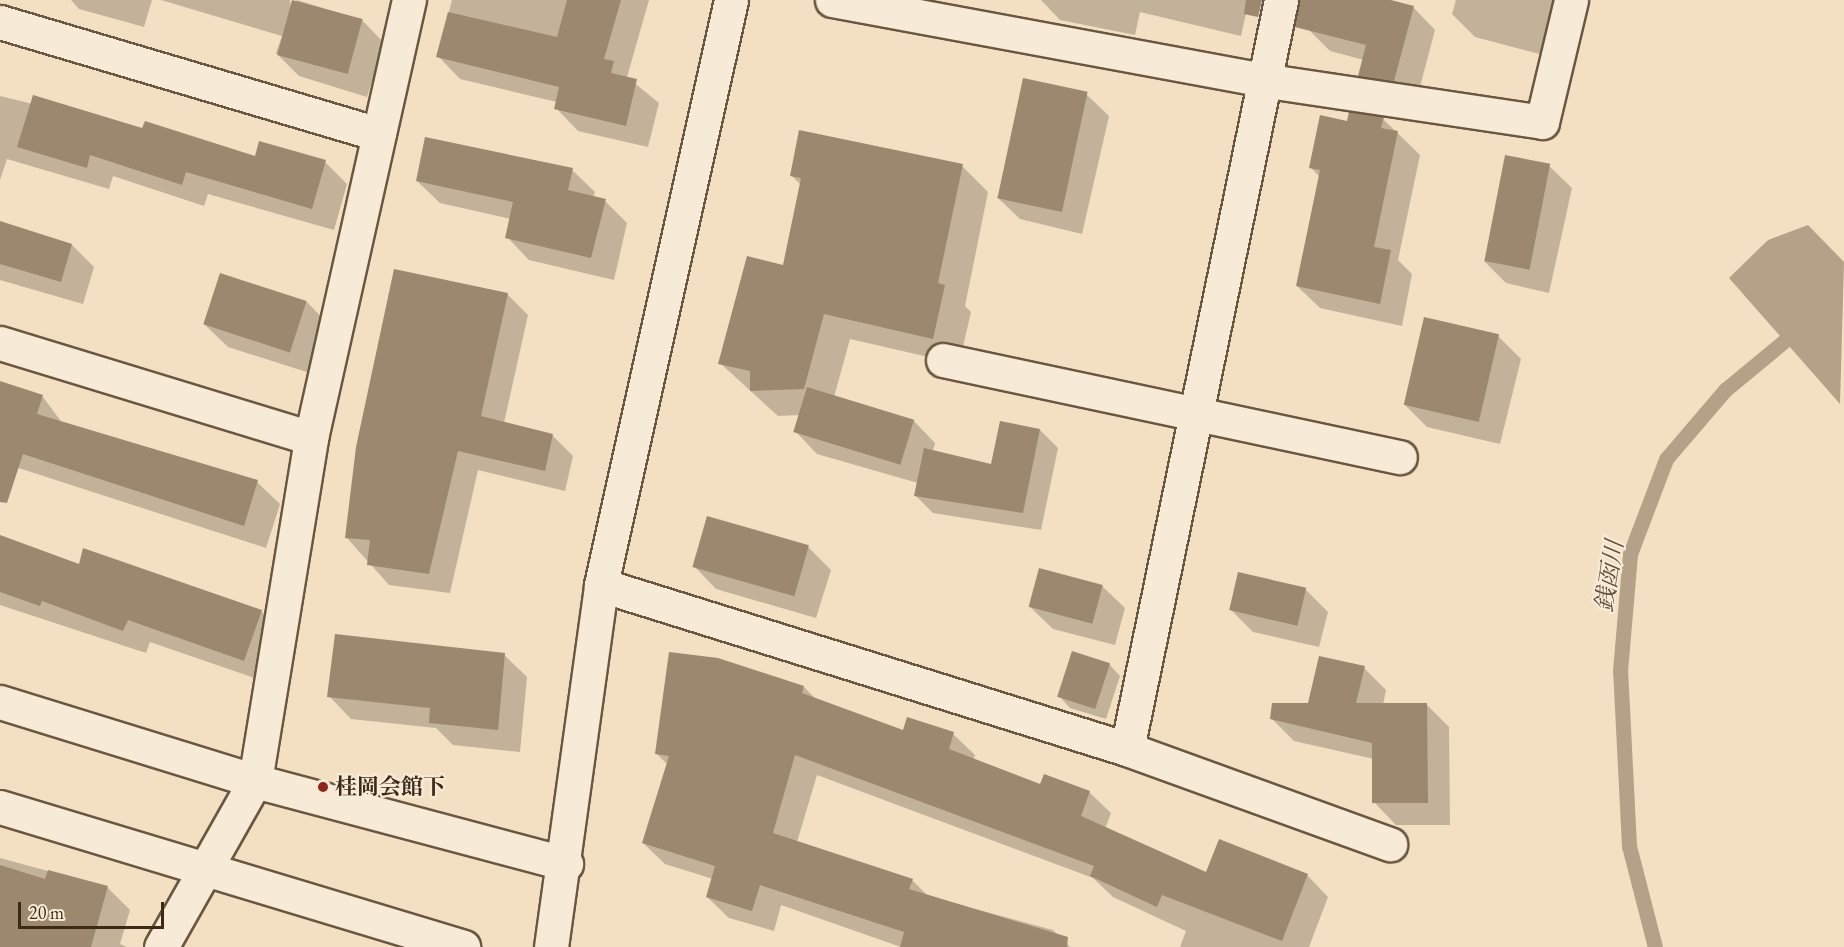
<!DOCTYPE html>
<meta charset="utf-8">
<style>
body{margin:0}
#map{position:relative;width:1844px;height:947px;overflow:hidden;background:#f3dfc1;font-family:"EB Garamond","Noto Serif JP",serif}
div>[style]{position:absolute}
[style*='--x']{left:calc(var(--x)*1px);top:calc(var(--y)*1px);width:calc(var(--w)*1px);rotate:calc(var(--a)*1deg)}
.water>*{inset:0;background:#b5a187}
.shadow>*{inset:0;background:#0003}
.stream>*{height:15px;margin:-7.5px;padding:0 7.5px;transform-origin:7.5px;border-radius:7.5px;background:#b5a187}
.building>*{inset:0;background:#9b886f;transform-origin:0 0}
.roads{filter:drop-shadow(2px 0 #6a5741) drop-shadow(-2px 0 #6a5741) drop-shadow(0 2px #6a5741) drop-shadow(0 -2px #6a5741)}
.minor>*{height:33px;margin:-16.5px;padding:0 16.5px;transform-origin:16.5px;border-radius:16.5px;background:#f7ead7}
.tertiary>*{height:33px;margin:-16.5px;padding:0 16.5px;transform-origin:16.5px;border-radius:16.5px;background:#f7ead7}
.dots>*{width:16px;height:16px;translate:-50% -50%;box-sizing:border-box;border:3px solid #f7ead7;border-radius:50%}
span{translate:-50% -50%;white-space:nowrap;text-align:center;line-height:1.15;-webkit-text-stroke:4.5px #f7ead7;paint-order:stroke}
.poi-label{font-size:22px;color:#3c2a16;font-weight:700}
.left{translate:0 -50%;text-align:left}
.water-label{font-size:24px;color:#604e38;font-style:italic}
.scale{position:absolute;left:18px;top:902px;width:146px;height:27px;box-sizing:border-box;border:3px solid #3c2a16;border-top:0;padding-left:8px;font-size:18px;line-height:21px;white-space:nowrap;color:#3c2a16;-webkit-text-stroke:4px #f7ead7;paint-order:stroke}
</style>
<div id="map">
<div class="water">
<i style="clip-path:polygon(1808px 225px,1844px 262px,1840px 404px,1729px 278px,1768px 240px)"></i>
</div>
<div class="shadow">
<i style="clip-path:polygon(71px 0,152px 0,144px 27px,79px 9px)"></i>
<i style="clip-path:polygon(161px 0,290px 0,291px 8px,297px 0,362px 20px,384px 43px,367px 97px,299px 76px,276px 53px,282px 36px)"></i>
<i style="clip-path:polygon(452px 0,649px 0,627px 77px,659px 103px,648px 147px,578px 131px,556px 108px,557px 102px,460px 79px,438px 56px)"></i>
<i style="clip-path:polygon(1041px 0,1249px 0,1241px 36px,1140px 12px,1135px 35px,1060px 20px)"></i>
<i style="clip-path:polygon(1315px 0,1385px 0,1413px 7px,1435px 30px,1416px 102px,1382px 97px,1360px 75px,1364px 60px,1330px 51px,1308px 29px)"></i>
<i style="clip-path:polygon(1456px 0,1567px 0,1551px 57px,1475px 37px,1452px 14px)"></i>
<i style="clip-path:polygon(1086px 94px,1109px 116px,1082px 234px,1020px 219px,997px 197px)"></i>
<i style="clip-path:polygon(0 96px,256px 158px,325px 162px,347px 184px,334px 230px,208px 194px,204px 206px,113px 176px,109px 189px,7px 159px,0 180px)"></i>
<i style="clip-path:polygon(1383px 119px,1420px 155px,1398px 260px,1412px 274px,1402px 326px,1320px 308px,1297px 286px,1320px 177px,1310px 167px)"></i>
<i style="clip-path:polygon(962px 166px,988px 192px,965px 306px,971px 312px,959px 364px,850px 339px,834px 397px,913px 420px,935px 443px,933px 451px,993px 466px,1040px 430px,1058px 448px,1041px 530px,933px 513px,915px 495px,918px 483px,817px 454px,795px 431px,800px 415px,778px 416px,720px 363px,784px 267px,801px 185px,791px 175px)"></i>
<i style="clip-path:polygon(1549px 166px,1572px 188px,1549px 293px,1506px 283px,1484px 261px)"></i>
<i style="clip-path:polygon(572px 170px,595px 192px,593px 198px,605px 201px,627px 223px,614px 280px,529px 260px,507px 237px,511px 219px,440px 203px,417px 181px)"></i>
<i style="clip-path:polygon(0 223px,72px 245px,94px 267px,83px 304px,0 280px)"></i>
<i style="clip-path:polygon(507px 294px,528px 315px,504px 423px,553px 436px,573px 456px,565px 491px,478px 470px,450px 593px,389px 585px,347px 538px)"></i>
<i style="clip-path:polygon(307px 302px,329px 325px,313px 374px,228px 347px,205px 325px)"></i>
<i style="clip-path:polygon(1498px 336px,1521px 359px,1500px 444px,1427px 427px,1405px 405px)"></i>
<i style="clip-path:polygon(0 383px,43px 397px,63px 424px,257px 482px,280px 504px,266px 548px,0 462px)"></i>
<i style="clip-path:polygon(0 537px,80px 566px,261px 611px,283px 633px,266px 682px,150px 642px,146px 653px,0 605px)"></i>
<i style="clip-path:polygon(808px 547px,831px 570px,816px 618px,716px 589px,694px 566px)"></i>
<i style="clip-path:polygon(1102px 586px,1125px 608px,1115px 645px,1053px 629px,1030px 607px)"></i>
<i style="clip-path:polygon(1305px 589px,1328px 612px,1319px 647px,1253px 632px,1230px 609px)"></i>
<i style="clip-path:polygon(504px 655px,527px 677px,520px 752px,453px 745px,436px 728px,351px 719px,329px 696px)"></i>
<i style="clip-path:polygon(1109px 664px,1120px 676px,1106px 719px,1070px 708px,1059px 696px)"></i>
<i style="clip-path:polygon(1364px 668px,1386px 690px,1383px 705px,1427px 705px,1449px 727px,1450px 825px,1396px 825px,1374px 802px,1374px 759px,1294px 741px,1272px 719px,1310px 705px)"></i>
<i style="clip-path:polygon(804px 687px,817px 700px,904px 732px,953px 734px,975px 755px,973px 760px,1041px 786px,1089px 792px,1111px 813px,1105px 829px,1207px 874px,1307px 875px,1328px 897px,1309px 947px,1180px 947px,1186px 931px,1113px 897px,1093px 878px,817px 775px,797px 842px,912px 880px,928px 896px,1053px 930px,1070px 947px,901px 947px,781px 905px,774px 931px,729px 918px,707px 897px,713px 879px,665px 864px,643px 843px,668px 765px,657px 754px)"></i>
<i style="clip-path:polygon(0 858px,107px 887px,130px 910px,120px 944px,127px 947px,0 947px)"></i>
</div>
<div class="stream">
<i style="--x:1655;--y:947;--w:104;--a:-104.4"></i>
<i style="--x:1629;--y:846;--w:175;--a:-92.9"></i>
<i style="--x:1620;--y:671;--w:117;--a:-85.1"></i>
<i style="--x:1630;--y:554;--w:102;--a:-69.2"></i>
<i style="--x:1666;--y:459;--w:91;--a:-49.5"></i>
<i style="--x:1725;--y:390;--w:97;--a:-39.6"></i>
</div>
<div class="building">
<i style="left:292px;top:0;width:73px;height:57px;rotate:15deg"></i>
<i style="clip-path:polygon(567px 0,621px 0,604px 59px,614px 61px,611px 73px,637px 79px,626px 126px,554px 109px,559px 87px,436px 57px,448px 12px,557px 37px)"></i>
<i style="clip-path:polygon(1246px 0,1262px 0,1258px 17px,1244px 14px)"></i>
<i style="clip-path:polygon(1299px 0,1391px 0,1414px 6px,1394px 81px,1358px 76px,1366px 45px,1295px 27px)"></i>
<i style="left:1023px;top:78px;width:66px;height:123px;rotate:12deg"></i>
<i style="clip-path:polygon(33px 95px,142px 128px,145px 121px,255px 156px,259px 141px,326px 160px,312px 209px,186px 172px,182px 185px,90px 155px,87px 168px,17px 147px)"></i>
<i style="clip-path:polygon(1349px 112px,1384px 117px,1381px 128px,1398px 131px,1374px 247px,1391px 250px,1380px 304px,1296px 286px,1320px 170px,1309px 168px,1320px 115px,1347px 121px)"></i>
<i style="clip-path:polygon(799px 130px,963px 164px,938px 283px,945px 285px,933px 339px,824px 314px,804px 389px,750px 391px,750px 371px,718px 364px,747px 256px,783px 265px,801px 178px,790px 176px)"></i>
<i style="clip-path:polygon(425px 137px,573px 168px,568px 190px,606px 199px,591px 258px,505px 238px,513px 202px,416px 181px)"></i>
<i style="left:1505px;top:155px;width:46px;height:108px;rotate:11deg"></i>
<i style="clip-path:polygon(0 221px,72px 244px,61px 282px,0 264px)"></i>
<i style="clip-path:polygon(394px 269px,508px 293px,481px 416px,553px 434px,545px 471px,458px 451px,429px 574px,367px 565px,370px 540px,345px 538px,356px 447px)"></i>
<i style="left:220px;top:273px;width:91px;height:54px;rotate:18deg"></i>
<i style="left:1424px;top:317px;width:77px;height:90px;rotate:13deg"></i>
<i style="clip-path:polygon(0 381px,43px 395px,37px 414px,258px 480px,244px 526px,23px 454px,7px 503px,0 502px)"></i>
<i style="left:807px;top:387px;width:112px;height:47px;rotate:17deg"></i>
<i style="clip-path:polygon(1000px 421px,1040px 429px,1023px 513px,914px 496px,924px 448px,991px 464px)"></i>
<i style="left:707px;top:516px;width:106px;height:53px;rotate:16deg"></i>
<i style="clip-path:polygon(0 535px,79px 564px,83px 548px,262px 610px,244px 661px,128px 620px,123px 631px,42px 601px,40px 606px,0 592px)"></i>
<i style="left:1039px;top:568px;width:66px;height:40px;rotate:15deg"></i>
<i style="left:1238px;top:572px;width:70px;height:39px;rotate:13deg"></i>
<i style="clip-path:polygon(335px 634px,505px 653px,498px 730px,429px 723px,430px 708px,327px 697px)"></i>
<i style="left:1072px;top:651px;width:40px;height:48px;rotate:18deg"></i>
<i style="clip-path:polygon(669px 652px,718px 658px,804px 686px,802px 693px,903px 730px,907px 717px,954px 732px,949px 749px,1040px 784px,1044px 774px,1090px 791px,1081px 816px,1206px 872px,1219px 839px,1308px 874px,1282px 941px,1162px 895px,1157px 907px,1090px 876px,1094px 866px,795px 755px,773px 833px,913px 879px,909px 889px,1068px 937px,1067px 947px,900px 947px,904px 932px,760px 885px,752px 911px,706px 897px,715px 866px,642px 843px,669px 756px,655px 754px)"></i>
<i style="clip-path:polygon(1319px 656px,1365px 666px,1356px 703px,1427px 703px,1428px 803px,1372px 803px,1372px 743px,1270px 719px,1272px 703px,1308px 703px)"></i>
<i style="clip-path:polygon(0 865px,45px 879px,48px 870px,108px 886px,91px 947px,0 947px)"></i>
</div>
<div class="roads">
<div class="minor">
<i style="--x:832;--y:0;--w:437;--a:10.5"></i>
<i style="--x:1262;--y:80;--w:283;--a:8.5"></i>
<i style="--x:1542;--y:122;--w:125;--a:-76.6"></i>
<i style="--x:0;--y:22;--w:395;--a:16.5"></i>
<i style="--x:0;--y:343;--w:325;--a:17"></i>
<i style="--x:311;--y:438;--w:449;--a:-77.4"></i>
<i style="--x:943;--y:360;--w:467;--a:12"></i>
<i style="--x:601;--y:585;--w:551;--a:17.32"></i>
<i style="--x:1127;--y:749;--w:765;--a:-78.38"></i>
<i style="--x:0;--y:702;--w:267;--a:17.2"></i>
<i style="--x:255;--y:781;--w:322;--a:14.9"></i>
<i style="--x:1127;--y:749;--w:280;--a:19.9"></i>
<i style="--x:0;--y:807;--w:484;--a:16.8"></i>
<i style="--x:161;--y:947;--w:191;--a:-60.5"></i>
<i style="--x:255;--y:781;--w:348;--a:-80.7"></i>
</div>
<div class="tertiary">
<i style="--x:551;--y:947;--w:365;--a:-82.1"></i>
<i style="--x:601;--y:585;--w:599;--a:-77.47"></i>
</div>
</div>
<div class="dots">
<i style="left:323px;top:787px;background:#8f2418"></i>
</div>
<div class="poi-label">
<span class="left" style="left:335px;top:787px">桂岡会館下</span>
</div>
<div class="water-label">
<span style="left:1609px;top:576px;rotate:-81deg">銭函川</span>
</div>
<div class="scale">20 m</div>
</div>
